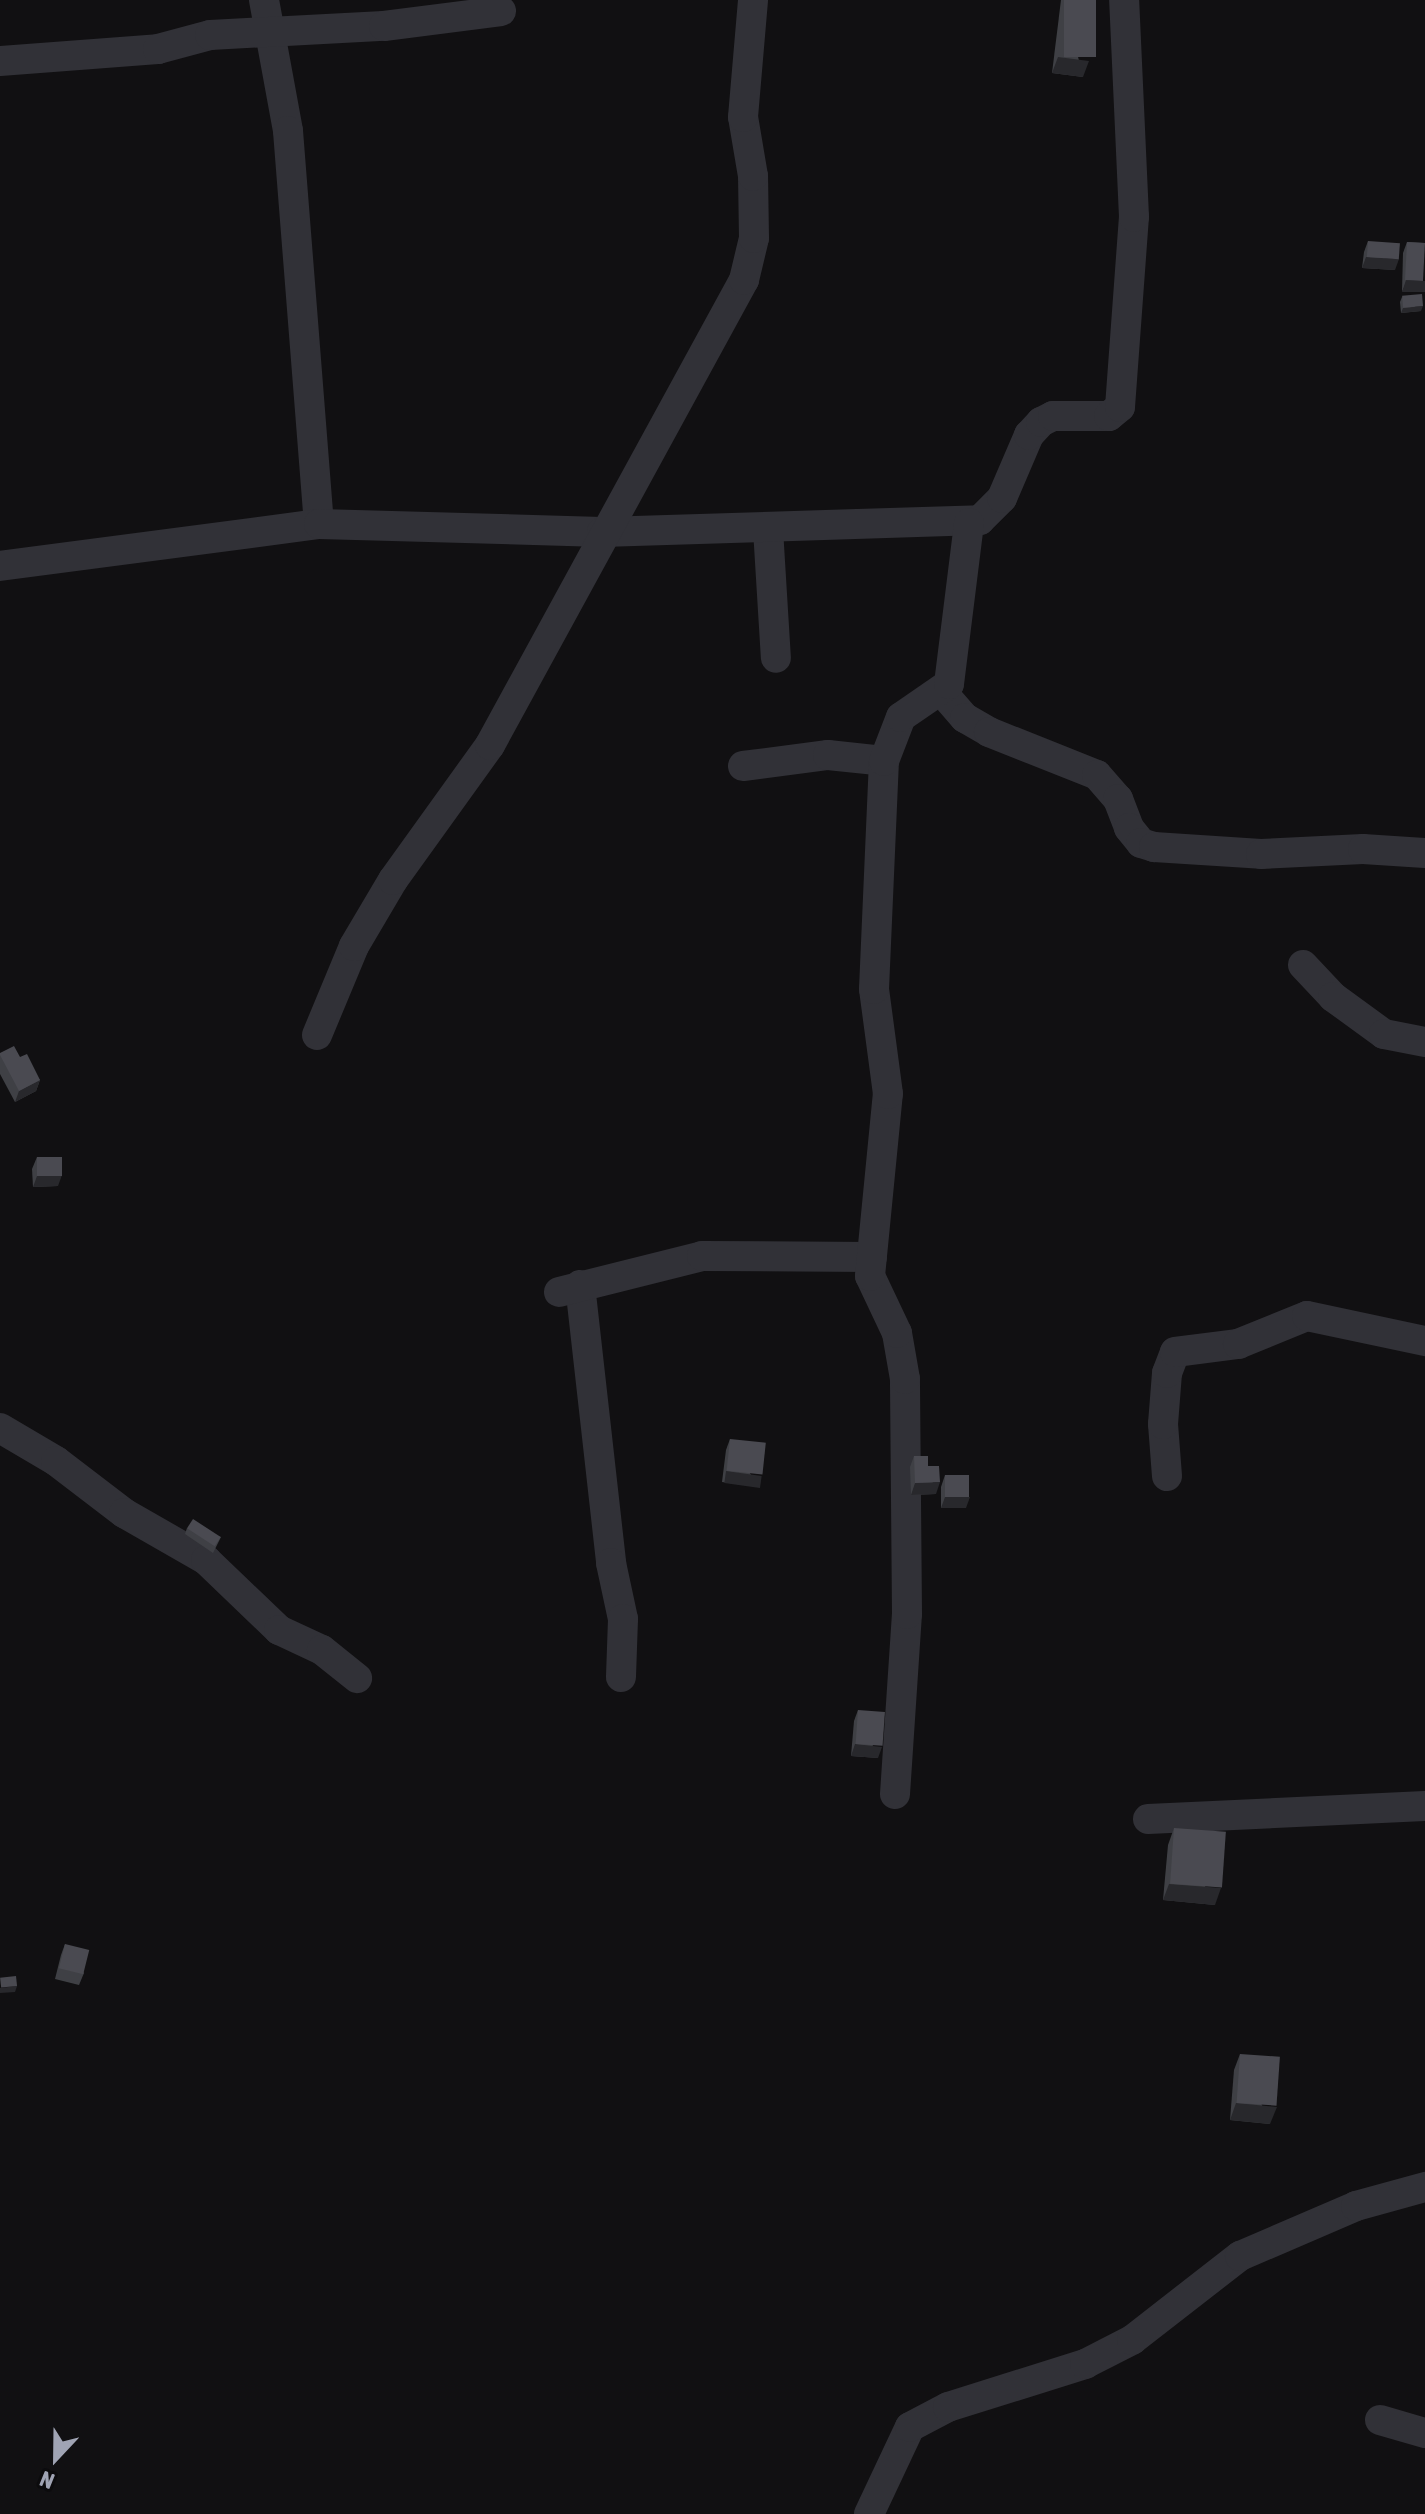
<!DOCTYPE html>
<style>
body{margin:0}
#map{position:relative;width:1425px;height:2514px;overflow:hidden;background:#111012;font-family:"Asap Condensed",sans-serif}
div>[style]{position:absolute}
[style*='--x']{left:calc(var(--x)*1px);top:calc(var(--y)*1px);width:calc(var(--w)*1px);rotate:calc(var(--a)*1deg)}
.minor>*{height:30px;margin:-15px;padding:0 15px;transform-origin:15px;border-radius:15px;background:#313137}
.wall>*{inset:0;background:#3f4045}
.shaded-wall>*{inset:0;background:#28282c;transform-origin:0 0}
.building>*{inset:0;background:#4a4a51;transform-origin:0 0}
span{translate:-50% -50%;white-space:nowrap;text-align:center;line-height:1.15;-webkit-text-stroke:7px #0c0b0d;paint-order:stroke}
.north{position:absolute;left:16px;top:2418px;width:80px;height:80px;-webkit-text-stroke:6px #0c0b0d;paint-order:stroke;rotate:202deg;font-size:22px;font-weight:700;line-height:32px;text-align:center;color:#a0a4b4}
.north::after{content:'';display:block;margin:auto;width:28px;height:36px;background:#a0a4b4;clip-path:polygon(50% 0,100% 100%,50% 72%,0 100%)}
</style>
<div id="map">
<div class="minor">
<i style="--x:264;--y:0;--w:133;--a:79.6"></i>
<i style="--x:288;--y:131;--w:394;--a:85.5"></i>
<i style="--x:0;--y:61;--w:158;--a:-4.3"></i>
<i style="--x:158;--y:49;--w:54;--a:-15.1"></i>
<i style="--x:210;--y:35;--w:174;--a:-3"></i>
<i style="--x:384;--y:26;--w:118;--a:-7.3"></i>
<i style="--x:768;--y:529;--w:129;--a:86.5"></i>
<i style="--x:0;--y:566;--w:322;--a:-7.5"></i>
<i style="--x:319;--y:524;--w:283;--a:1.6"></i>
<i style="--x:602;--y:532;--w:378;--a:-1.8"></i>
<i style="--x:980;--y:520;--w:31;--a:-45"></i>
<i style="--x:1002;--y:498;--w:69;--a:-66.8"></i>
<i style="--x:1029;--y:435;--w:18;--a:-47"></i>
<i style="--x:1041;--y:422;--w:13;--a:-27"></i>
<i style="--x:1053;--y:416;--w:56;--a:0"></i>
<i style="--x:1109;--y:416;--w:14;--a:-39"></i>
<i style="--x:1120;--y:407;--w:191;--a:-85.8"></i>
<i style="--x:1134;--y:217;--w:217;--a:-92.6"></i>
<i style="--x:943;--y:693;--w:33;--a:49"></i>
<i style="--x:965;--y:718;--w:28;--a:30"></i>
<i style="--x:989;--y:732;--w:116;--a:21.7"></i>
<i style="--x:1097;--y:775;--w:32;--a:49"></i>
<i style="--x:1118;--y:799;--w:31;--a:69"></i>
<i style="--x:1129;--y:828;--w:19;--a:51"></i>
<i style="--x:1141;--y:843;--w:14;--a:17"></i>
<i style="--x:1154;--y:847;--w:107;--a:3.7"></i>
<i style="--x:1261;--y:854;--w:102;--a:-2.8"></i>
<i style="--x:1363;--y:849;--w:62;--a:3.7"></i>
<i style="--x:743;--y:766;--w:86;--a:-7.4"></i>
<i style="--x:828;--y:755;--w:56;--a:6.1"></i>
<i style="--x:1303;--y:965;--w:44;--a:46.8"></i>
<i style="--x:1333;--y:997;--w:63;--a:36"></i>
<i style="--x:1384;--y:1034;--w:42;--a:11"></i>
<i style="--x:317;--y:1035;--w:96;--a:-67.4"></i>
<i style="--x:354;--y:946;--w:77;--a:-59.4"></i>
<i style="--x:393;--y:880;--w:166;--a:-54.3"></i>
<i style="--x:490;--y:745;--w:530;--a:-61.36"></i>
<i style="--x:744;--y:280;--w:43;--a:-76.6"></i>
<i style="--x:754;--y:238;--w:62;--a:-90.9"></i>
<i style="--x:753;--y:176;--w:60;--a:-99.6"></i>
<i style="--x:743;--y:117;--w:117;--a:-85.1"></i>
<i style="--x:580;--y:1285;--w:280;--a:83.6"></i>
<i style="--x:611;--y:1563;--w:57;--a:77.9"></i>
<i style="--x:623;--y:1619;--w:58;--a:92"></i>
<i style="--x:559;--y:1292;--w:147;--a:-14.1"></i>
<i style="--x:702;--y:1256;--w:170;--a:0.3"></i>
<i style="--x:0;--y:1428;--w:65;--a:30.5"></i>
<i style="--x:56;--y:1461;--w:86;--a:37.4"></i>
<i style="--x:124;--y:1513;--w:95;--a:29.8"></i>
<i style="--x:206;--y:1560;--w:101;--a:43.8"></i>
<i style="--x:279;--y:1630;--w:47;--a:24.9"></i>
<i style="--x:322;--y:1650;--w:45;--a:38.7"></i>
<i style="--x:1167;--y:1476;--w:52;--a:-94.4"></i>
<i style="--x:1163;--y:1424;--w:51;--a:-85.5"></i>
<i style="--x:1167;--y:1373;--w:22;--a:-69"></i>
<i style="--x:1175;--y:1352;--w:64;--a:-7.2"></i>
<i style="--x:1238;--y:1344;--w:74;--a:-22.1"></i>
<i style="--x:1307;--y:1316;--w:121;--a:12"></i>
<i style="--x:895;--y:1794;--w:180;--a:-86.2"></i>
<i style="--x:907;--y:1614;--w:235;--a:-90.5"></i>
<i style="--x:905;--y:1379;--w:47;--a:-99.9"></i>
<i style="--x:897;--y:1333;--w:63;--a:-115.3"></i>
<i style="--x:870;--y:1276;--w:183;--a:-84.4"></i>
<i style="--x:888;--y:1094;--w:106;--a:-97.6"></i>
<i style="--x:874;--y:989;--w:228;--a:-87.5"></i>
<i style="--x:884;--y:761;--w:47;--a:-68.9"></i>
<i style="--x:901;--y:717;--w:58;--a:-34.5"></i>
<i style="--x:949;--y:684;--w:162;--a:-82.9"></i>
<i style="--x:1148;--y:1819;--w:277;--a:-2.7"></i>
<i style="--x:1380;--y:2420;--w:47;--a:16.1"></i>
<i style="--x:869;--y:2514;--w:96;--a:-64.8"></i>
<i style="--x:910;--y:2427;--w:43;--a:-27.8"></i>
<i style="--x:948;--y:2407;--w:144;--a:-17.4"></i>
<i style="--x:1085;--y:2364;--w:53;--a:-27.1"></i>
<i style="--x:1132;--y:2340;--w:137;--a:-37.9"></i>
<i style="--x:1240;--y:2256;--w:126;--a:-23.3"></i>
<i style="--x:1356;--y:2206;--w:72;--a:-15.4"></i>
</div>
<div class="wall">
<i style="clip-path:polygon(1061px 0,1064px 0,1083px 77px,1052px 73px)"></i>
<i style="clip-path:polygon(1368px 241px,1395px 270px,1362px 268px,1364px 252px)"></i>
<i style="clip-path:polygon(1407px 242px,1425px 243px,1402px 292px,1403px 253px)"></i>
<i style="clip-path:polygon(1402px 297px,1421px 311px,1401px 313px,1400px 302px)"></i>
<i style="clip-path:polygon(0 1053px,20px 1057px,40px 1080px,36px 1091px,15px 1102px,0 1074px)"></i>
<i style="clip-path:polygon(37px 1157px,58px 1186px,33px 1187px,32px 1169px)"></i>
<i style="clip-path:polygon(730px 1439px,758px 1487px,722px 1482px,726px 1450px)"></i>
<i style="clip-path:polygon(914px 1456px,928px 1466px,936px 1494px,911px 1495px,910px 1467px)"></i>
<i style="clip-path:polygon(945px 1475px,966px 1508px,941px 1508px,941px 1487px)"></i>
<i style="clip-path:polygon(187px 1528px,221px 1537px,213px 1553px,185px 1534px)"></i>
<i style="clip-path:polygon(858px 1710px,878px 1758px,851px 1756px,854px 1721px)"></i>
<i style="clip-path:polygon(1174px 1828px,1215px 1905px,1163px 1900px,1168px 1845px)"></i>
<i style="clip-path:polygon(65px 1944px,84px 1973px,79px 1985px,55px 1979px,61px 1955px)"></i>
<i style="clip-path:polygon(1240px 2054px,1270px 2124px,1230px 2120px,1234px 2070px)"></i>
</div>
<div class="shaded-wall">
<i style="clip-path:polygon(1058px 57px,1089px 61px,1083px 77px,1052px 73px)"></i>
<i style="clip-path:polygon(1366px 257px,1399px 259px,1395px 270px,1362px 268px)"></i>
<i style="clip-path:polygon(1406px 280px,1425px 281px,1425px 292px,1402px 292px)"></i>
<i style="clip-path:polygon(1423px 306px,1421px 311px,1401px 313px,1403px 308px)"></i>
<i style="clip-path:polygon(40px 1080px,36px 1091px,15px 1102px,19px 1091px)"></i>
<i style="clip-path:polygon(62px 1175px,58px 1186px,33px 1187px,37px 1176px)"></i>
<i style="left:726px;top:1471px;width:36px;height:12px;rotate:8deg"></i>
<i style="clip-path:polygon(940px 1482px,936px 1494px,911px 1495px,915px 1483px)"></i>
<i style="clip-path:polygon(945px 1497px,970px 1497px,966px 1508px,941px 1508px)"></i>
<i style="clip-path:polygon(855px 1744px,882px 1747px,878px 1758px,851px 1756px)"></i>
<i style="clip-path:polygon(1169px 1884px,1221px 1888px,1215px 1905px,1163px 1900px)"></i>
<i style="clip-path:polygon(17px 1986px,15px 1992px,0 1993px,0 1988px)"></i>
<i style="clip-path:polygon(1236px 2103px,1277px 2107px,1270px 2124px,1230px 2120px)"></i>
</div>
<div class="building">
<i style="left:1064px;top:0;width:32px;height:57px"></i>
<i style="left:1368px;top:241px;width:32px;height:16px;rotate:4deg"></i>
<i style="left:1407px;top:242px;width:18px;height:38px;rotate:3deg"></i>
<i style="left:1422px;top:294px;width:12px;height:20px;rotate:85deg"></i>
<i style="clip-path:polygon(14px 1046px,20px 1057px,27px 1054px,40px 1080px,19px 1091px,0 1055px,0 1053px)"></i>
<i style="left:37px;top:1157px;width:25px;height:19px"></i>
<i style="left:730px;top:1439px;width:36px;height:32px;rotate:6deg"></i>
<i style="clip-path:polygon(914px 1456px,928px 1456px,928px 1466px,939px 1466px,940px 1482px,915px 1483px)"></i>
<i style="left:945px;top:1475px;width:24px;height:22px"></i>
<i style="left:193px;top:1519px;width:33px;height:11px;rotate:33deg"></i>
<i style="left:858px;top:1710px;width:27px;height:34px;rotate:4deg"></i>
<i style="left:1174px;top:1828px;width:52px;height:56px;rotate:4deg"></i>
<i style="left:65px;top:1944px;width:25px;height:25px;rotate:14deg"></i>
<i style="left:16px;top:1976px;width:10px;height:16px;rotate:84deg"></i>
<i style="left:1240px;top:2054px;width:40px;height:49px;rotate:4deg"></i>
</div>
<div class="north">N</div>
</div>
